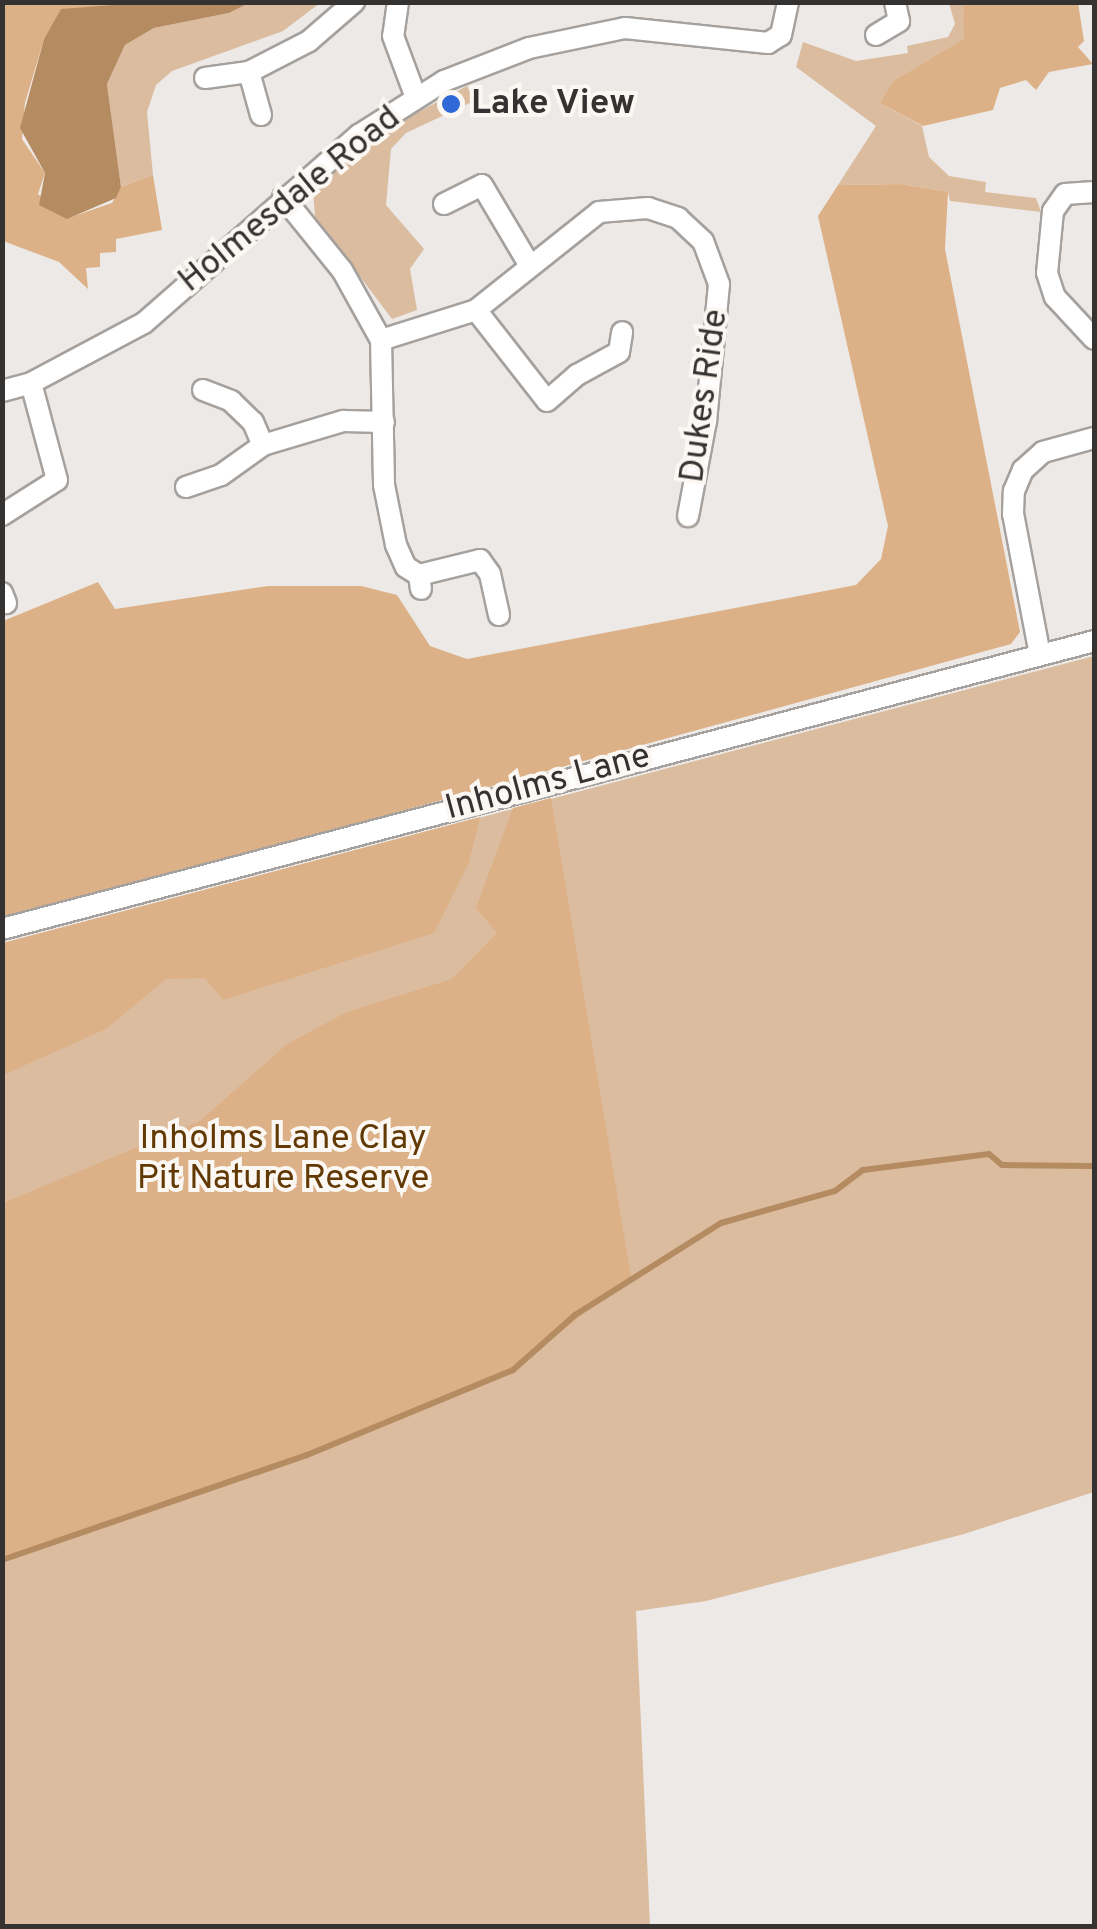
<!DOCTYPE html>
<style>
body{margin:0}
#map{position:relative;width:1097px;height:1929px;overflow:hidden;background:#ede9e6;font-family:Overpass,sans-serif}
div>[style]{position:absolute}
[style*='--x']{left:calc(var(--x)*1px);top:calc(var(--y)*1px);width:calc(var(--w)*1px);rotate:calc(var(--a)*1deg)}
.green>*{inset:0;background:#dbbc9f}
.forest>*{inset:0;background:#ddb187}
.water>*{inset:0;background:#b58b62}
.stream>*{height:6px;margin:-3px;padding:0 3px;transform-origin:3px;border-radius:3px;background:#b58b62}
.roads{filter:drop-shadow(2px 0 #a5a19e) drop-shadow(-2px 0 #a5a19e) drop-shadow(0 2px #a5a19e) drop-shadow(0 -2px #a5a19e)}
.minor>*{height:20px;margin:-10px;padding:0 10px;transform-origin:10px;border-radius:10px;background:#fff}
.dots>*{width:28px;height:28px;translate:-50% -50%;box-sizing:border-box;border:5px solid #fbf7f3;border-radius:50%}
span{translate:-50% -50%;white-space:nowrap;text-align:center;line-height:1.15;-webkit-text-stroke:8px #fbf7f3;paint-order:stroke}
.poi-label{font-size:35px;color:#343332;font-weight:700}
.left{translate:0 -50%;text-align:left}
.street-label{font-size:35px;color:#343332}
.park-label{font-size:35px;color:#633903}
.frame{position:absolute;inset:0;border:5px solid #343332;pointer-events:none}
</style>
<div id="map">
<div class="green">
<i style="clip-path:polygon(249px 3px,320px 3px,283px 31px,172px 71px,156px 85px,147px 112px,153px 175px,121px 187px,107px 84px,125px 45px,154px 28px,229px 13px)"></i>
<i style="clip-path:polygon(949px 3px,963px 3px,965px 39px,880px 103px,922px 126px,929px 157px,949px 176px,986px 182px,985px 192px,1036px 198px,1041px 212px,950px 201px,948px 192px,901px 184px,838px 185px,876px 126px,796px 67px,803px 42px,856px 61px,908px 53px,907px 46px,948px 37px,955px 24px)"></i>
<i style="clip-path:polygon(467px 86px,474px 101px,406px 133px,391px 149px,386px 205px,424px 249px,410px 269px,417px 310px,392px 319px,315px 217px,313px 189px,402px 121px)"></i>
<i style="clip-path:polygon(1094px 656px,1094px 1492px,964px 1534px,706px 1601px,636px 1611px,650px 1926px,3px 1926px,3px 943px)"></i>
</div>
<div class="forest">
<i style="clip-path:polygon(2px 3px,153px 3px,61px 10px,44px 39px,25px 103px,22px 139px,45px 173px,38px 194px,68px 218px,112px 203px,121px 187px,153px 175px,162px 230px,116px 239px,116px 252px,100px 253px,100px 267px,86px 268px,88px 289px,59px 262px,3px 241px)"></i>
<i style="clip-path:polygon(963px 3px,1078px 3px,1084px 41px,1078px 47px,1093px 64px,1049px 72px,1036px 90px,1026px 80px,1000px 88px,993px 110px,923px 126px,880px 103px,894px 81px,964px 39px)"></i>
<i style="clip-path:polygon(901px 184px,948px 192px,945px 249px,1020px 632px,1011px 644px,3px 920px,3px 621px,98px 582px,115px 609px,268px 586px,361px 586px,397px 595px,430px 646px,467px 659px,856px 585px,881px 559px,888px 526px,818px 216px,838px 185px)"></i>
<i style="clip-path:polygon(551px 798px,631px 1276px,513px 1370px,307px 1455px,3px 1560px,3px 1203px,200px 1121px,287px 1044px,347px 1012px,452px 979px,497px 933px,476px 908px,513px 808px)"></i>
<i style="clip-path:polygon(480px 817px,469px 862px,434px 933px,223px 1000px,205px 978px,166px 979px,106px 1029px,3px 1075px,3px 943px)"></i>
</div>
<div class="water">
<i style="clip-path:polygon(154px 2px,249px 3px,229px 13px,154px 28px,125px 45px,107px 84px,121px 187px,116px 198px,67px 219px,39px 205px,45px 173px,20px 128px,44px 39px,61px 9px)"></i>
</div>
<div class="stream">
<i style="--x:2;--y:1560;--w:323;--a:-19"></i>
<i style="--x:307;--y:1455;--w:223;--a:-22.4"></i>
<i style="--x:513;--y:1370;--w:83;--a:-41.6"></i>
<i style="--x:575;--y:1315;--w:173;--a:-32.2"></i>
<i style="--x:721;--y:1223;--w:118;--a:-15.7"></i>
<i style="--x:835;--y:1191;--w:35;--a:-37"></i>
<i style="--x:863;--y:1170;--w:127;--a:-7.2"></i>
<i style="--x:989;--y:1154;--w:17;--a:40"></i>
<i style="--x:1002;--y:1165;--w:92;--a:0.6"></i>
</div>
<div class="roads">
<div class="minor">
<i style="--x:398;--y:2;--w:34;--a:98"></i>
<i style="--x:393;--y:36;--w:66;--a:69.6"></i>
<i style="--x:876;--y:35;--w:27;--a:-31"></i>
<i style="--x:899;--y:21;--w:19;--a:-102"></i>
<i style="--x:205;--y:78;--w:44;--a:-7.8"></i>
<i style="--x:261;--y:115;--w:45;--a:-105.6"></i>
<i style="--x:249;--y:72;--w:68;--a:-27.3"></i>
<i style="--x:309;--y:41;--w:60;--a:-40.9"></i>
<i style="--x:1094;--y:192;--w:29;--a:176"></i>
<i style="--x:1065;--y:194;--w:21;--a:125"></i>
<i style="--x:1053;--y:211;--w:62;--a:95.5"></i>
<i style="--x:1047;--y:273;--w:25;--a:72"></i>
<i style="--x:1055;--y:297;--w:57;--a:47.1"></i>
<i style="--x:283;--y:197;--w:94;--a:51.1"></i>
<i style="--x:342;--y:270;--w:80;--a:60.9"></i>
<i style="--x:381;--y:340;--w:145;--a:88.8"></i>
<i style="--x:384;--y:485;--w:61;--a:78.7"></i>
<i style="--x:396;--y:545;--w:24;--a:66"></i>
<i style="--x:406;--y:567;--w:15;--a:32"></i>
<i style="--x:419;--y:575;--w:14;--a:82"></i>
<i style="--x:444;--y:204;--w:42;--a:-26.6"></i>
<i style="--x:482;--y:185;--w:92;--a:59.3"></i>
<i style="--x:476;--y:310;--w:115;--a:52"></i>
<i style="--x:547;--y:401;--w:40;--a:-41"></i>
<i style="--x:577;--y:375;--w:48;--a:-28.7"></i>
<i style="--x:619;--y:352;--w:20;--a:-81"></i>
<i style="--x:381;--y:340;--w:100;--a:-17.5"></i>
<i style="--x:476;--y:310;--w:157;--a:-38.5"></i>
<i style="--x:599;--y:212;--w:49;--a:-4.7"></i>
<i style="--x:648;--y:208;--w:32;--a:18"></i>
<i style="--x:678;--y:218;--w:34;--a:43"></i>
<i style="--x:703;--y:241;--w:46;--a:69.6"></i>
<i style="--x:719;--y:284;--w:138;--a:95.4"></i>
<i style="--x:706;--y:421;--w:97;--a:100.7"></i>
<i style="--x:203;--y:390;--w:30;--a:21"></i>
<i style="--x:231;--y:401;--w:30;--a:44"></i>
<i style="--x:253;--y:422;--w:25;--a:67"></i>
<i style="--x:2;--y:391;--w:30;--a:-15"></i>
<i style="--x:31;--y:383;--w:128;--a:-28"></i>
<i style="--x:144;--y:323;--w:286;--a:-41.2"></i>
<i style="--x:359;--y:135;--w:101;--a:-32.4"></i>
<i style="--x:444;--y:81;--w:91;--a:-21.2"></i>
<i style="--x:529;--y:48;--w:98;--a:-11.8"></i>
<i style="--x:625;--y:28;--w:144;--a:6"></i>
<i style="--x:768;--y:43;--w:15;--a:-32"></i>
<i style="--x:781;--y:35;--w:34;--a:-78"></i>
<i style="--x:186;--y:487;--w:37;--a:-19"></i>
<i style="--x:221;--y:475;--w:52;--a:-35.5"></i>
<i style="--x:263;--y:445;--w:84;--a:-16.7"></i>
<i style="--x:343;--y:421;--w:41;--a:1.4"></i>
<i style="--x:2;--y:515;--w:65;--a:-32.5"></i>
<i style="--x:57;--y:480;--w:100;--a:-105"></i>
<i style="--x:419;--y:575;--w:63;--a:-13.8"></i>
<i style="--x:480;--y:560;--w:17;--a:54"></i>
<i style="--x:490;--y:574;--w:42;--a:77.6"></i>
<i style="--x:2;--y:593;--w:11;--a:68"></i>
<i style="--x:1040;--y:655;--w:144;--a:-100.8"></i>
<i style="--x:1013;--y:514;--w:23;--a:-88"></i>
<i style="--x:1014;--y:491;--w:23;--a:-67"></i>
<i style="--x:1023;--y:470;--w:27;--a:-42"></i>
<i style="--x:1043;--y:452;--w:53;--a:-15.4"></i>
<i style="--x:2;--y:929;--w:1129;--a:-14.77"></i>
</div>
</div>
<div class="dots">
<i style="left:451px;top:104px;background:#3069d7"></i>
</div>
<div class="poi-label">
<span class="left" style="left:471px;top:104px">Lake View</span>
</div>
<div class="street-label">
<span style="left:290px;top:200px;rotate:-39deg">Holmesdale Road</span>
<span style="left:705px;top:396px;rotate:-82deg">Dukes Ride</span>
<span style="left:548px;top:783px;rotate:-15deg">Inholms Lane</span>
</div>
<div class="park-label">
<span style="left:283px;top:1159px">Inholms Lane Clay<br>Pit Nature Reserve</span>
</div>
<div class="frame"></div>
</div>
